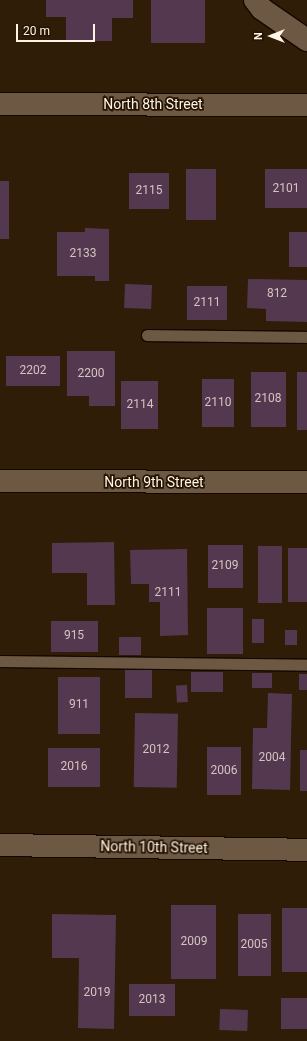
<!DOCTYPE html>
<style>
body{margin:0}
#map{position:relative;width:307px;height:1041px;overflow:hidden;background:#2f1d08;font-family:Roboto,sans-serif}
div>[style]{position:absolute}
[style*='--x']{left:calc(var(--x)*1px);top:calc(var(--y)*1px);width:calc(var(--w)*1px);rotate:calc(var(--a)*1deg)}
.building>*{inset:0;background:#54384f;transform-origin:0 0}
.roads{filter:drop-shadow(1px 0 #160700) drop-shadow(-1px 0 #160700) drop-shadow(0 1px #160700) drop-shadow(0 -1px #160700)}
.service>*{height:11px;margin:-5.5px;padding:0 5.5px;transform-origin:5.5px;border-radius:5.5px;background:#6d5943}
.minor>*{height:22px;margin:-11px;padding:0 11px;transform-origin:11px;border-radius:11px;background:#6d5943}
.tertiary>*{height:22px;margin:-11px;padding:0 11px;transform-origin:11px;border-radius:11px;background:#6d5943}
span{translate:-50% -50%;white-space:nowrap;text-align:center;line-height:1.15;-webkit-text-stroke:3.5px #251401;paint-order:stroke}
.number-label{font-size:12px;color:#d4c4c0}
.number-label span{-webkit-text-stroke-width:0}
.street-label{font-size:14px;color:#fff3e6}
.north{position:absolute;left:251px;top:16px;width:40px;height:40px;-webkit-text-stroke:3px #251401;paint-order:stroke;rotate:270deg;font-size:11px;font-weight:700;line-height:16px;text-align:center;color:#fff3e6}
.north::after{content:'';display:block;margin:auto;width:14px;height:18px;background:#fff3e6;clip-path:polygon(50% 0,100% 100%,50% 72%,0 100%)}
.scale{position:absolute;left:16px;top:24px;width:79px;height:18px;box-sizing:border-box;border:2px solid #fff3e6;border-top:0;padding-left:5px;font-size:12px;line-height:14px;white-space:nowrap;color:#fff3e6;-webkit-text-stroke:3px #251401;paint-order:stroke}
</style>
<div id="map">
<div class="building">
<i style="clip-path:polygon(46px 0,133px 0,133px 18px,112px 18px,112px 41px,66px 41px,66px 17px,46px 17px)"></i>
<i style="left:151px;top:0;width:54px;height:43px"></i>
<i style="left:186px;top:169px;width:30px;height:51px"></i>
<i style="left:265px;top:169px;width:42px;height:39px"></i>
<i style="left:129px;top:173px;width:40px;height:36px"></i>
<i style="left:0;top:181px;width:9px;height:58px"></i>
<i style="clip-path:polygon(85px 228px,109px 229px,109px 281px,95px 281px,95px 276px,57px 276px,57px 232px,85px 232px)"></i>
<i style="left:289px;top:232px;width:18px;height:35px"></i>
<i style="clip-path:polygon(248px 279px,307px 280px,307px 322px,266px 321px,266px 309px,247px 308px)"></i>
<i style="left:125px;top:284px;width:27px;height:24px;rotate:2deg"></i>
<i style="left:187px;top:286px;width:40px;height:34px"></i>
<i style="clip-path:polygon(67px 351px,115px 351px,115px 406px,89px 406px,89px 396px,67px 396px)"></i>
<i style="left:6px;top:356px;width:54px;height:30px"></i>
<i style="left:251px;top:372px;width:35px;height:55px"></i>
<i style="left:297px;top:372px;width:10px;height:58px"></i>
<i style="left:202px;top:379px;width:32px;height:48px"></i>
<i style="left:121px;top:381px;width:37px;height:48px"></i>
<i style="clip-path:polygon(114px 542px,115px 605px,87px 605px,87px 573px,52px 573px,52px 543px)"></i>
<i style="left:208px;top:545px;width:35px;height:43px"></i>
<i style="left:258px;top:546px;width:24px;height:57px"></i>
<i style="left:288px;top:548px;width:19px;height:54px"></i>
<i style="clip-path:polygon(187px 549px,188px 635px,160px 636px,160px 602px,149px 602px,149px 584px,131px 584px,130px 550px)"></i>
<i style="left:207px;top:608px;width:36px;height:46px"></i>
<i style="left:252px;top:619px;width:12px;height:24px"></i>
<i style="left:51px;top:621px;width:47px;height:31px"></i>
<i style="left:285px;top:630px;width:12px;height:15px"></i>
<i style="left:119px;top:637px;width:22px;height:18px"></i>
<i style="left:125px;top:670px;width:27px;height:28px"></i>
<i style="left:191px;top:672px;width:32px;height:20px"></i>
<i style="left:252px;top:673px;width:20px;height:15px"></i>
<i style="left:299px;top:674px;width:8px;height:16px"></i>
<i style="left:58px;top:677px;width:42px;height:57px"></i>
<i style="left:187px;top:685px;width:17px;height:11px;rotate:87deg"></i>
<i style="clip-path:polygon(268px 693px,292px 694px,290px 790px,252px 789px,253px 728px,267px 728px)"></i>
<i style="left:135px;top:713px;width:43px;height:74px;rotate:1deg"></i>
<i style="left:207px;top:747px;width:34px;height:48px"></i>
<i style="left:48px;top:748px;width:52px;height:39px"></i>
<i style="left:300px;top:750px;width:7px;height:41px"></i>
<i style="left:171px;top:905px;width:45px;height:74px"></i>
<i style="left:282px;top:908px;width:25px;height:64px"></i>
<i style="clip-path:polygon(52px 914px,116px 915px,114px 1029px,78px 1028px,79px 958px,52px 958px)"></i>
<i style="left:238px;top:914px;width:33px;height:62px"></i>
<i style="left:129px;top:984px;width:46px;height:32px"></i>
<i style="left:281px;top:998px;width:26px;height:31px"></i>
<i style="left:220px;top:1009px;width:28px;height:21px;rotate:2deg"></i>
</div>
<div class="roads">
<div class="service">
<i style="--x:147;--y:335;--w:160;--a:0.7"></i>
<i style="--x:0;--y:661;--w:307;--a:0.7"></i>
</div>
<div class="minor">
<i style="--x:255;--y:0;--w:11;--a:52"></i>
<i style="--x:262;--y:9;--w:55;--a:34.6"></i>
<i style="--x:0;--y:481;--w:307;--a:0.2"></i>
<i style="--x:0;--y:845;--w:307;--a:0.9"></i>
</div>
<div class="tertiary">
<i style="--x:0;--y:104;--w:307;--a:0.2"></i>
</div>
</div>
<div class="number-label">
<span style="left:286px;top:189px">2101</span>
<span style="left:149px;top:191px">2115</span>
<span style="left:83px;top:254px">2133</span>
<span style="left:277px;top:294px">812</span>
<span style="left:207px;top:303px">2111</span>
<span style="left:33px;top:371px">2202</span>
<span style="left:91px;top:374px">2200</span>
<span style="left:268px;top:399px">2108</span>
<span style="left:218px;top:403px">2110</span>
<span style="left:140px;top:405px">2114</span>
<span style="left:225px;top:566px">2109</span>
<span style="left:168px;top:593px">2111</span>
<span style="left:74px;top:636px">915</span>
<span style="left:79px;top:705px">911</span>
<span style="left:156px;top:750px">2012</span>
<span style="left:272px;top:758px">2004</span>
<span style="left:74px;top:767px">2016</span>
<span style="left:224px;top:771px">2006</span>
<span style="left:194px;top:942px">2009</span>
<span style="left:254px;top:945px">2005</span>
<span style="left:97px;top:993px">2019</span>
<span style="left:152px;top:1000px">2013</span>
</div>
<div class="street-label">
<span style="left:153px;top:104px">North 8th Street</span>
<span style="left:154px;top:482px">North 9th Street</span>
<span style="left:154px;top:847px;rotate:1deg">North 10th Street</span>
</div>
<div class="north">N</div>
<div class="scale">20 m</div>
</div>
